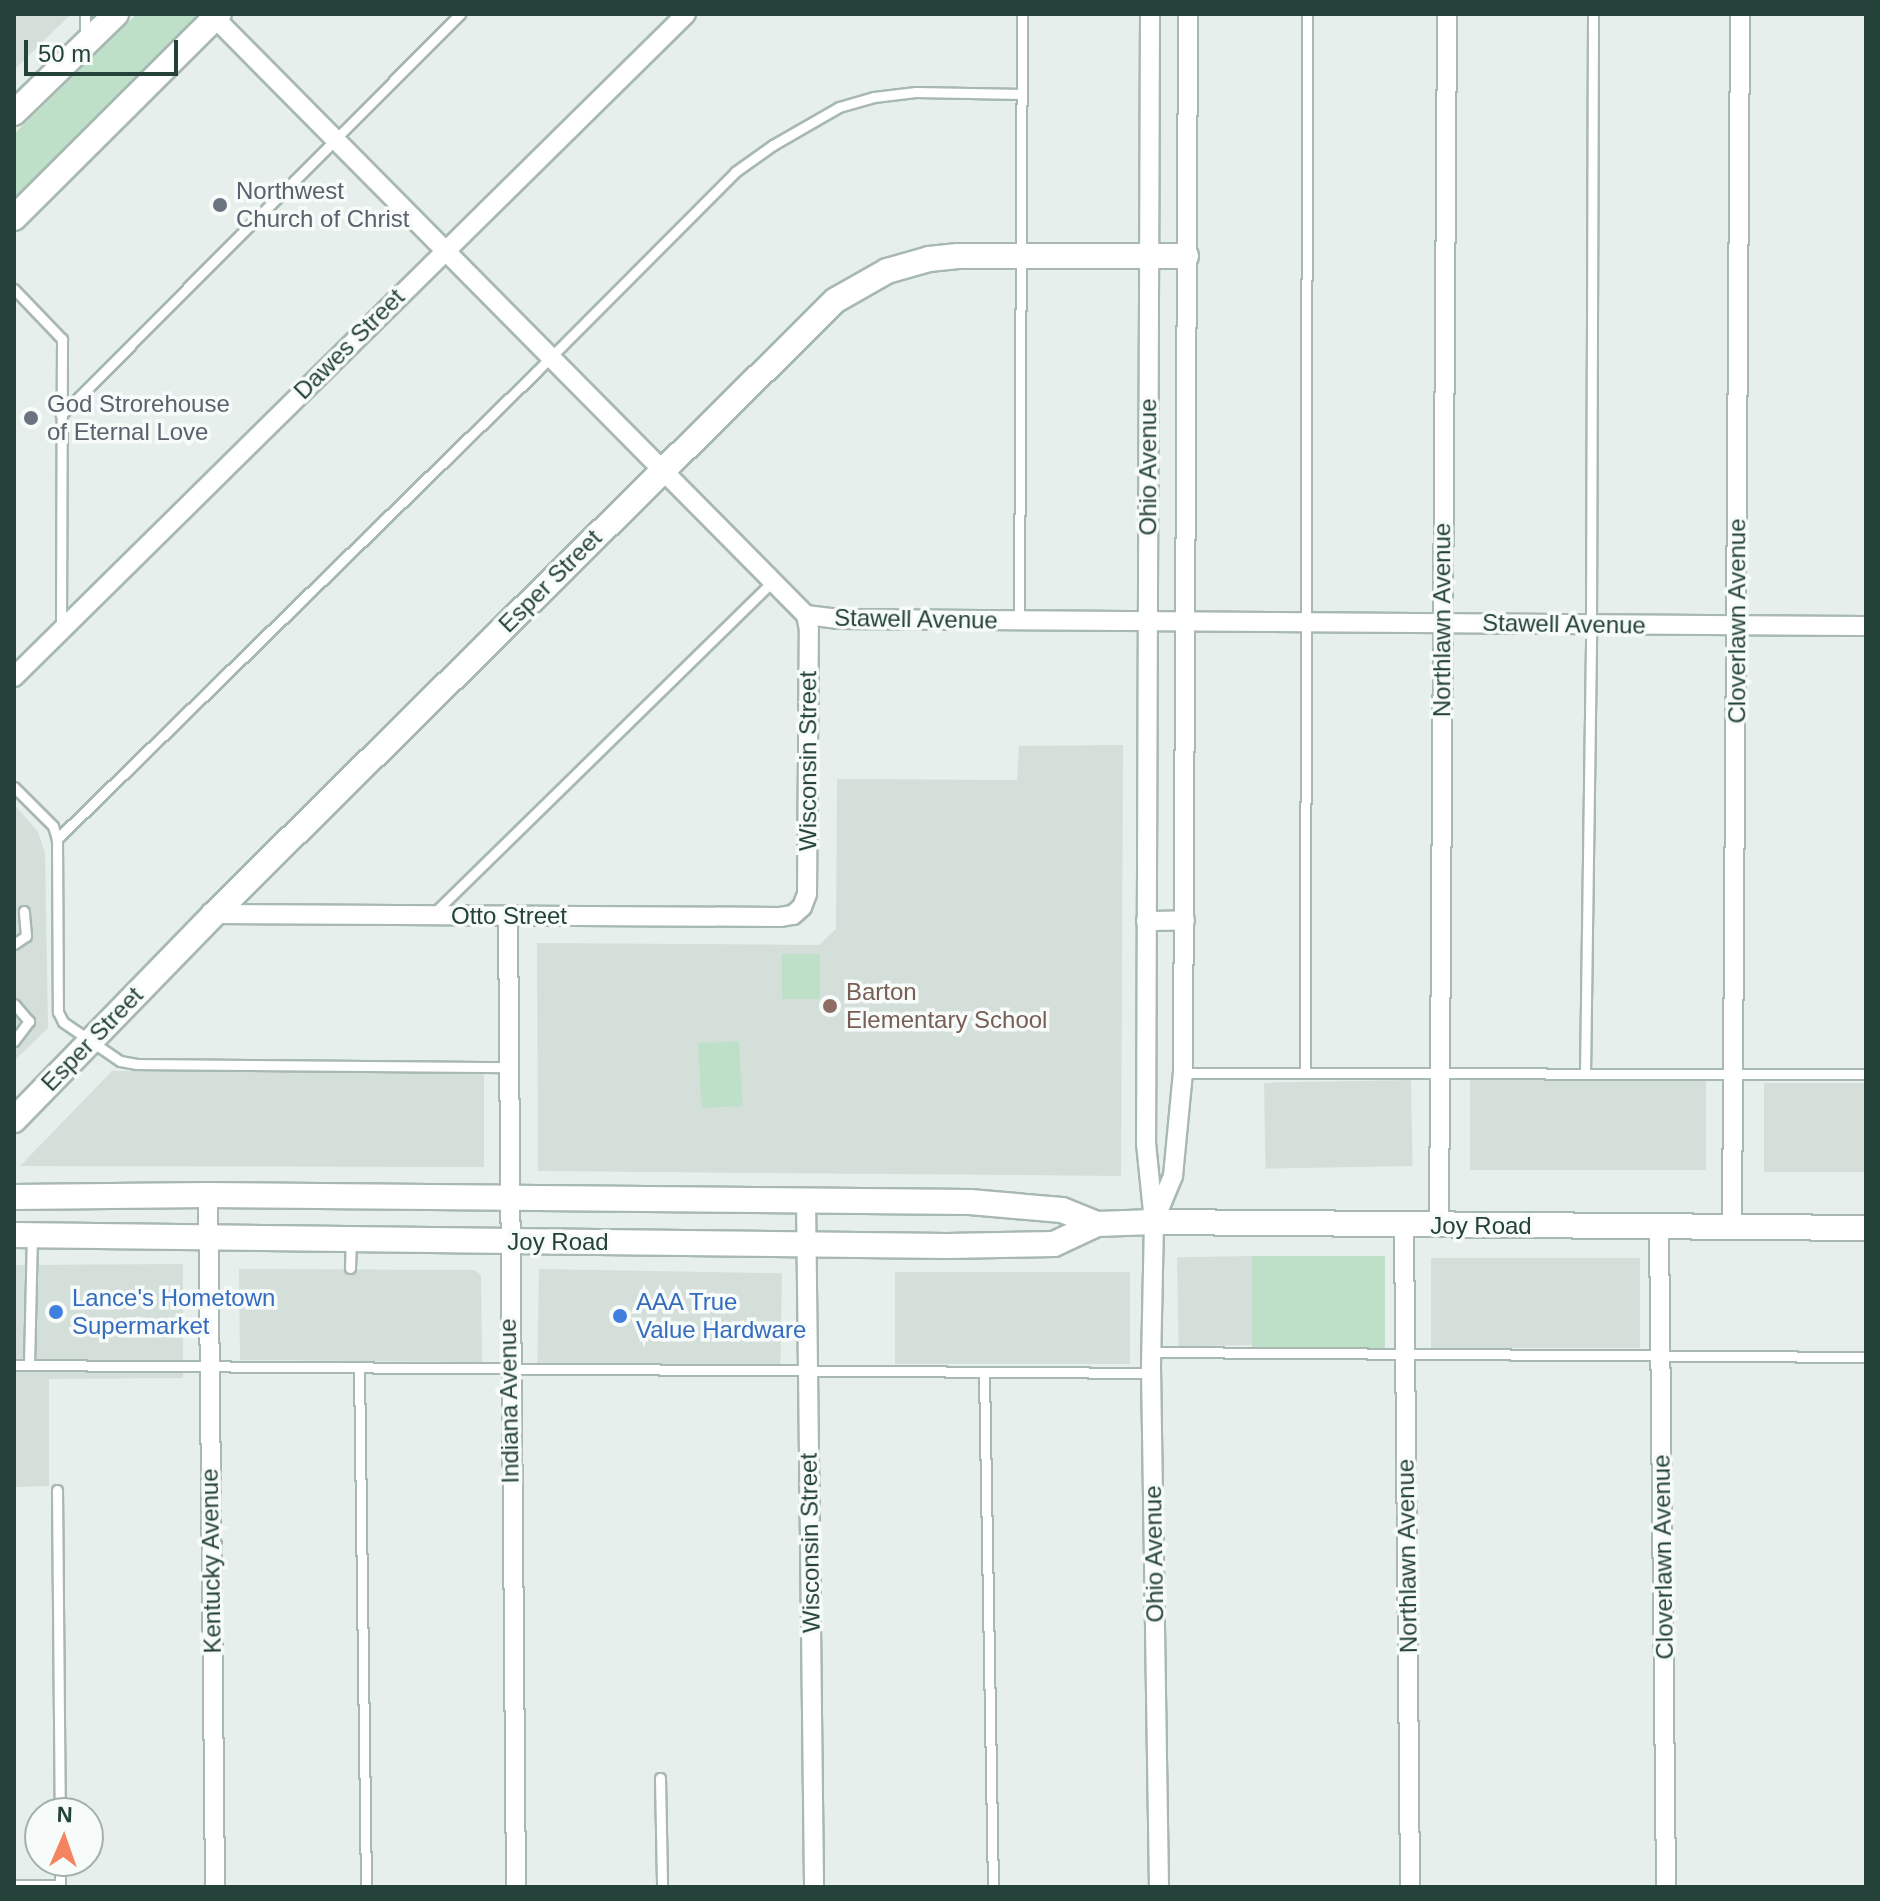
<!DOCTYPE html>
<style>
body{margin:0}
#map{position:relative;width:1880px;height:1901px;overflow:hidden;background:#e6efeb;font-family:Helvetica,sans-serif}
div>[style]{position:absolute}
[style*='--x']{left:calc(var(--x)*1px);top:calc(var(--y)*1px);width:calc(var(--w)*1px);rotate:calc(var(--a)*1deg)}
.built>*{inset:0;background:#d4dfda;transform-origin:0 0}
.green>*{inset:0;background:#bfe0c8;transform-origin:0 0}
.roads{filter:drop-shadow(2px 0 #a8b8b2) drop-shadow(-2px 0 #a8b8b2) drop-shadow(0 2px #a8b8b2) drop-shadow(0 -2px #a8b8b2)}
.service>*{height:9px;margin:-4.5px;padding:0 4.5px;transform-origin:4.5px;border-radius:4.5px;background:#fff}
.minor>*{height:18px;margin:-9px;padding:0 9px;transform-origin:9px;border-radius:9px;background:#fff}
.tertiary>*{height:24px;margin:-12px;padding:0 12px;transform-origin:12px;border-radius:12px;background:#fff}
.dots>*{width:22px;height:22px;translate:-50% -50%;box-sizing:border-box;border:4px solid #f7fbf9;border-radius:50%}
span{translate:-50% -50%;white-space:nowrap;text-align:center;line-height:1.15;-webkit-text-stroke:7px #f7fbf9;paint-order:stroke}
.worship-label{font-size:24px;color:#5b616d}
.left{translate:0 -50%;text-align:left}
.street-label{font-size:24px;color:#24423a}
.education-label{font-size:24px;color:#785e54}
.shop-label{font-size:24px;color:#366cbe}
.frame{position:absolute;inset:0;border:16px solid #24423a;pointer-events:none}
.north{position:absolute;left:24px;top:1797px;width:80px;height:80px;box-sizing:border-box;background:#f7fbf9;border:2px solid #a3b1ad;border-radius:50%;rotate:2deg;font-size:22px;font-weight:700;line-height:32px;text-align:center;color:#24423a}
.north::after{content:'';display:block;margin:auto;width:28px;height:36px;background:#f4845f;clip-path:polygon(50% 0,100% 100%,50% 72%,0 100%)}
.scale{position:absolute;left:24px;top:40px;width:154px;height:36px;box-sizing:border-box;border:4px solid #24423a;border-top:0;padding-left:10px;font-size:24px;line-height:28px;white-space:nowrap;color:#24423a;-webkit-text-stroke:6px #f7fbf9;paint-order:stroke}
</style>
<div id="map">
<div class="built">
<i style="clip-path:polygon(14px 14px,71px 14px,14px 70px)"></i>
<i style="clip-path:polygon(1123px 745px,1121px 1176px,538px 1171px,537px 943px,819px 945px,836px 929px,837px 779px,1017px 780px,1019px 746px)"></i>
<i style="clip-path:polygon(14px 804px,38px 832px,45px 853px,48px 1028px,14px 1061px)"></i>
<i style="clip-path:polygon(112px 1071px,484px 1072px,484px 1167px,20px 1166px)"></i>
<i style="left:1470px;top:1079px;width:236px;height:91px"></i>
<i style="left:1411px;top:1080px;width:86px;height:147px;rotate:89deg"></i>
<i style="left:1764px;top:1083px;width:102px;height:89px"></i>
<i style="left:1252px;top:1256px;width:89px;height:75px;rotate:89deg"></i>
<i style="left:1431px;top:1258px;width:209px;height:90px"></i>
<i style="clip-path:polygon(183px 1264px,183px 1378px,49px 1379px,49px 1486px,14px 1487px,14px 1265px)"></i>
<i style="clip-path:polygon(239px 1269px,475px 1270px,481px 1276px,482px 1362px,240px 1360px)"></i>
<i style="left:539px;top:1269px;width:243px;height:94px;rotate:1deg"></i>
<i style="left:895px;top:1272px;width:235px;height:92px"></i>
</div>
<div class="green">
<i style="clip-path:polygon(137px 14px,202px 14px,14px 199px,14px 134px)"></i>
<i style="left:782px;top:954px;width:38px;height:45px"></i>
<i style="left:739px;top:1041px;width:65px;height:41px;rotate:87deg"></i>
<i style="left:1252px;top:1256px;width:133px;height:94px"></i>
</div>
<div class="roads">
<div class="service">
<i style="--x:85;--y:39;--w:25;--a:-90"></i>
<i style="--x:14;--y:289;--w:69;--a:46.2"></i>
<i style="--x:62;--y:339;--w:288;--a:90.2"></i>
<i style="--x:61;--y:415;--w:566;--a:-45.14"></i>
<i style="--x:1019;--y:620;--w:606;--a:-89.72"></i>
<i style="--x:14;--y:787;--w:55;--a:45"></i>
<i style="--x:53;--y:826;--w:14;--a:73"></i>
<i style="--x:57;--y:839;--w:173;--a:89.7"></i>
<i style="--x:58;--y:1012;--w:11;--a:63"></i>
<i style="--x:63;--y:1022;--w:69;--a:34.4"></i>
<i style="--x:120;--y:1061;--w:17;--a:10"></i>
<i style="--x:137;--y:1064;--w:371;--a:0.5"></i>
<i style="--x:57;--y:839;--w:669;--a:-44.27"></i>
<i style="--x:536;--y:372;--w:282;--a:-45.1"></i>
<i style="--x:735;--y:172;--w:47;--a:-35.4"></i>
<i style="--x:773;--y:145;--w:76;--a:-29.9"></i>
<i style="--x:839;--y:107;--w:36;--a:-16"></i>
<i style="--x:874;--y:97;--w:42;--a:-6.8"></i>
<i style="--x:916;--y:92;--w:106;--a:1.1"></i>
<i style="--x:433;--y:914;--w:476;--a:-44.4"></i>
<i style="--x:14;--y:944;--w:14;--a:-34"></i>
<i style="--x:26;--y:936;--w:25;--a:-95"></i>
<i style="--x:14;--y:1004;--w:23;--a:49"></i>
<i style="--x:29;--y:1021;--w:25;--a:127"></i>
<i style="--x:1183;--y:1073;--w:683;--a:0.08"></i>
<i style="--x:1305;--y:1073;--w:1059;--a:-89.89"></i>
<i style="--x:1585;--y:1074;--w:450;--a:-89.2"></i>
<i style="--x:1591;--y:624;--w:610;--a:-89.81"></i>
<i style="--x:350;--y:1268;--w:26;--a:-88"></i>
<i style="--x:1151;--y:1352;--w:715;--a:0.4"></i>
<i style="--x:14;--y:1365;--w:1137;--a:0.4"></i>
<i style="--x:29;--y:1365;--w:129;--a:-88.7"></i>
<i style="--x:359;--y:1367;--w:520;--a:89.23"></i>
<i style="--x:984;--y:1372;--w:515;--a:89"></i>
<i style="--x:57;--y:1490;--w:323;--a:89.5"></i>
<i style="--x:660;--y:1778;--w:109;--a:88.9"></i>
<i style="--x:60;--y:1861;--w:26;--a:90"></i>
<i style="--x:14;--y:1885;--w:46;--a:0"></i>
</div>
<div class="minor">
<i style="--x:1150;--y:14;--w:1129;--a:90.2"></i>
<i style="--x:1146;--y:1143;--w:79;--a:84.2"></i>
<i style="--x:1154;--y:1222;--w:145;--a:91.2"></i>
<i style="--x:1151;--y:1367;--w:520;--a:89.12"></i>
<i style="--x:215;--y:18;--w:840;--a:45.29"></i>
<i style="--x:806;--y:615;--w:31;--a:7"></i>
<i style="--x:837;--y:619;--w:1029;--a:0.39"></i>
<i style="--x:14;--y:677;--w:944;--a:-44.61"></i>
<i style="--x:214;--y:914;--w:566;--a:0.3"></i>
<i style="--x:780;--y:917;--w:13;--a:-9"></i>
<i style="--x:793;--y:915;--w:12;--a:-42"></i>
<i style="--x:802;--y:907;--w:14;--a:-69"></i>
<i style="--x:807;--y:894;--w:264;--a:-89.6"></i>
<i style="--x:809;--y:630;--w:15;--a:-101"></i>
<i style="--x:508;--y:916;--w:971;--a:89.53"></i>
<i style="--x:1146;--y:921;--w:39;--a:-1"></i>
<i style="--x:208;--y:1195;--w:692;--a:89.42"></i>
<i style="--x:806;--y:1199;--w:688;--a:89.33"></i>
<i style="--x:1155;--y:1219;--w:47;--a:-67.3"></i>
<i style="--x:1173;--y:1176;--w:103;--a:-84.5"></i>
<i style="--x:1183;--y:1073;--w:1059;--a:-89.73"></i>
<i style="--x:1404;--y:1225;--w:662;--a:89.48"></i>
<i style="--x:1439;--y:1225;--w:1211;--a:-89.62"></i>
<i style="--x:1659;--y:1227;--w:660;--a:89.39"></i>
<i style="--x:1732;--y:1227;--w:1213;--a:-89.62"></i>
</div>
<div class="tertiary">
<i style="--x:14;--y:113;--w:142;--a:-44.1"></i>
<i style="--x:14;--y:218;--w:289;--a:-44.9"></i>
<i style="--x:14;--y:1120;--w:287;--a:-45.8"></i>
<i style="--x:214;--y:914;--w:874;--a:-44.63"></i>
<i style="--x:836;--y:300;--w:59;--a:-29.6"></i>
<i style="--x:887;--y:271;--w:44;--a:-15.9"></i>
<i style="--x:929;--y:259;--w:29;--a:-6"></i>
<i style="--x:958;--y:256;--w:228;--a:0"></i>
<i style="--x:14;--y:1197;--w:194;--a:-0.6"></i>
<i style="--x:208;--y:1195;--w:762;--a:0.53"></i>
<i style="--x:970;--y:1202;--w:92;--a:5"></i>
<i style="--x:1062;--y:1210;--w:38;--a:22"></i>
<i style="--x:14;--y:1235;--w:933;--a:0.68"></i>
<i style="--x:947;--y:1246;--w:107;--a:-1.1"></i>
<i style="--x:1054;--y:1244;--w:47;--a:-24.9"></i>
<i style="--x:1097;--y:1224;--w:57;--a:-2"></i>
<i style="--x:1154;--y:1222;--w:712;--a:0.48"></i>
</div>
</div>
<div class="dots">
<i style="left:220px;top:205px;background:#6b7280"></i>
<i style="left:31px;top:418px;background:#6b7280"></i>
<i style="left:830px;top:1006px;background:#8d6e63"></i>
<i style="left:56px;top:1312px;background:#3f7fe0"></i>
<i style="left:620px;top:1316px;background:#3f7fe0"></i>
</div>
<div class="worship-label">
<span class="left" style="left:236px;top:205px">Northwest<br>Church of Christ</span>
<span class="left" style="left:47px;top:418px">God Strorehouse<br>of Eternal Love</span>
</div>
<div class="street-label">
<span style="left:349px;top:344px;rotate:-45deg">Dawes Street</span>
<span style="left:1148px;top:467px;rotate:-90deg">Ohio Avenue</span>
<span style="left:550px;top:581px;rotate:-45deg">Esper Street</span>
<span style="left:916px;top:619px;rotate:1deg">Stawell Avenue</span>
<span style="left:1442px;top:620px;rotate:-90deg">Northlawn Avenue</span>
<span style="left:1737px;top:621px;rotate:-90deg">Cloverlawn Avenue</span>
<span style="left:1564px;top:624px;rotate:1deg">Stawell Avenue</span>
<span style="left:808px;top:761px;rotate:-90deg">Wisconsin Street</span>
<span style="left:509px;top:916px">Otto Street</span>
<span style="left:92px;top:1039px;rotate:-46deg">Esper Street</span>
<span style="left:1481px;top:1226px">Joy Road</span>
<span style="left:558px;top:1242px">Joy Road</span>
<span style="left:509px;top:1401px;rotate:-91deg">Indiana Avenue</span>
<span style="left:810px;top:1543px;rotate:-91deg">Wisconsin Street</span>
<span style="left:1154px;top:1554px;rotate:-91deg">Ohio Avenue</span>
<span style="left:1407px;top:1556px;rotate:-91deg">Northlawn Avenue</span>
<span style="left:1663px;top:1557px;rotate:-91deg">Cloverlawn Avenue</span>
<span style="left:211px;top:1561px;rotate:-91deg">Kentucky Avenue</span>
</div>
<div class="education-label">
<span class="left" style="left:846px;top:1006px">Barton<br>Elementary School</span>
</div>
<div class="shop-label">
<span class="left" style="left:72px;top:1312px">Lance's Hometown<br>Supermarket</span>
<span class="left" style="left:636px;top:1316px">AAA True<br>Value Hardware</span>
</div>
<div class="frame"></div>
<div class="north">N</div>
<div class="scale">50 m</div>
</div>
